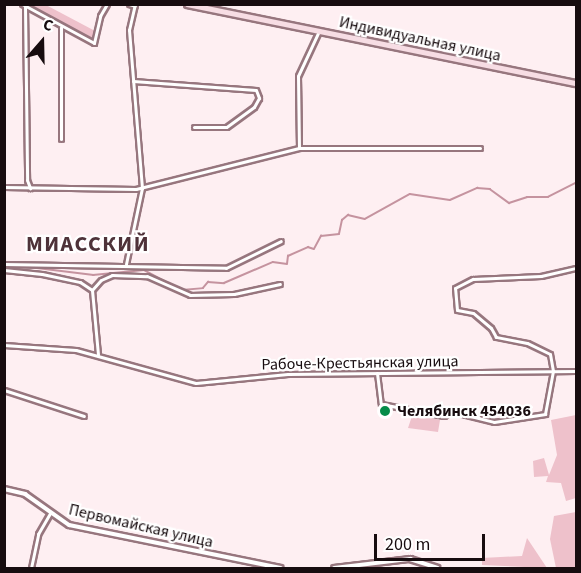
<!DOCTYPE html>
<meta charset="utf-8">
<style>
body{margin:0}
#map{position:relative;width:581px;height:573px;overflow:hidden;background:#feeff2;font-family:"Source Sans 3",sans-serif}
div>[style]{position:absolute}
[style*='--x']{left:calc(var(--x)*1px);top:calc(var(--y)*1px);width:calc(var(--w)*1px);rotate:calc(var(--a)*1deg)}
.green>*{inset:0;background:#eec1cb}
.stream>*{height:1.5px;margin:-0.75px;padding:0 0.75px;transform-origin:0.75px;border-radius:0.75px;background:#c5939f}
.roads{filter:drop-shadow(2px 0 #97767e) drop-shadow(-2px 0 #97767e) drop-shadow(0 2px #97767e) drop-shadow(0 -2px #97767e)}
.minor>*{height:3px;margin:-1.5px;padding:0 1.5px;transform-origin:1.5px;border-radius:1.5px;background:#fff}
.tertiary>*{height:4px;margin:-2px;padding:0 2px;transform-origin:2px;border-radius:2px;background:#fff}
.secondary>*{height:4.5px;margin:-2.25px;padding:0 2.25px;transform-origin:2.25px;border-radius:2.25px;background:#f7dde4}
.dots>*{width:16px;height:16px;translate:-50% -50%;box-sizing:border-box;border:3px solid #fff;border-radius:50%}
span{translate:-50% -50%;white-space:nowrap;text-align:center;line-height:1.15;-webkit-text-stroke:4.5px #fff;paint-order:stroke}
.street-label{font-size:16px;color:#170c0f}
.poi-label{font-size:16px;color:#170c0f;font-weight:700}
.left{translate:0 -50%;text-align:left}
.district-label{font-size:22px;color:#4e3239;font-weight:700;letter-spacing:1.5px}
.frame{position:absolute;inset:0;border:6px solid #170c0f;pointer-events:none}
.north{position:absolute;left:12px;top:12px;width:60px;height:60px;-webkit-text-stroke:4px #fff;paint-order:stroke;rotate:20deg;font-size:16px;font-weight:700;line-height:24px;text-align:center;color:#170c0f}
.north::after{content:'';display:block;margin:auto;width:21px;height:27px;background:#170c0f;clip-path:polygon(50% 0,100% 100%,50% 72%,0 100%)}
.scale{position:absolute;left:374px;top:534px;width:111px;height:27px;box-sizing:border-box;border:3px solid #170c0f;border-top:0;padding-left:8px;font-size:18px;line-height:21px;white-space:nowrap;color:#170c0f;-webkit-text-stroke:4px #fff;paint-order:stroke}
</style>
<div id="map">
<div class="green">
<i style="clip-path:polygon(20px 5px,46px 5px,97px 32px,94px 39px,88px 38px)"></i>
<i style="clip-path:polygon(413px 413px,440px 420px,438px 432px,408px 428px)"></i>
<i style="clip-path:polygon(576px 415px,576px 498px,566px 501px,561px 483px,546px 482px,548px 476px,534px 477px,533px 461px,544px 458px,549px 475px,557px 455px,551px 420px)"></i>
<i style="clip-path:polygon(576px 512px,576px 568px,556px 568px,550px 539px,554px 516px)"></i>
<i style="clip-path:polygon(527px 538px,547px 568px,482px 565px,482px 558px,522px 556px)"></i>
</div>
<div class="stream">
<i style="--x:4;--y:272;--w:18;--a:-19"></i>
<i style="--x:21;--y:266;--w:73;--a:7.1"></i>
<i style="--x:93;--y:275;--w:51;--a:-5.6"></i>
<i style="--x:144;--y:270;--w:38;--a:28"></i>
<i style="--x:182;--y:290;--w:21;--a:-5"></i>
<i style="--x:203;--y:288;--w:8;--a:-50"></i>
<i style="--x:208;--y:282;--w:16;--a:4"></i>
<i style="--x:224;--y:283;--w:53;--a:-23.2"></i>
<i style="--x:273;--y:262;--w:14;--a:8"></i>
<i style="--x:287;--y:264;--w:8;--a:-83"></i>
<i style="--x:288;--y:256;--w:22;--a:-24"></i>
<i style="--x:308;--y:247;--w:6;--a:18"></i>
<i style="--x:314;--y:249;--w:15;--a:-62"></i>
<i style="--x:321;--y:236;--w:18;--a:-6"></i>
<i style="--x:339;--y:234;--w:14;--a:-78"></i>
<i style="--x:342;--y:220;--w:8;--a:-40"></i>
<i style="--x:348;--y:215;--w:17;--a:13"></i>
<i style="--x:365;--y:219;--w:51;--a:-29.1"></i>
<i style="--x:410;--y:194;--w:40;--a:8.5"></i>
<i style="--x:450;--y:200;--w:30;--a:-24"></i>
<i style="--x:477;--y:188;--w:13;--a:4"></i>
<i style="--x:490;--y:189;--w:24;--a:36"></i>
<i style="--x:509;--y:203;--w:19;--a:-18"></i>
<i style="--x:527;--y:197;--w:21;--a:0"></i>
<i style="--x:548;--y:197;--w:31;--a:-27"></i>
</div>
<div class="roads">
<div class="minor">
<i style="--x:22;--y:4;--w:82;--a:28.4"></i>
<i style="--x:94;--y:43;--w:28;--a:-77"></i>
<i style="--x:100;--y:16;--w:14;--a:-60"></i>
<i style="--x:129;--y:4;--w:6;--a:18"></i>
<i style="--x:25;--y:6;--w:174;--a:89.3"></i>
<i style="--x:27;--y:180;--w:9;--a:69"></i>
<i style="--x:133;--y:81;--w:123;--a:4.2"></i>
<i style="--x:256;--y:90;--w:9;--a:69"></i>
<i style="--x:259;--y:98;--w:10;--a:119"></i>
<i style="--x:254;--y:107;--w:34;--a:144"></i>
<i style="--x:226;--y:127;--w:32;--a:180"></i>
<i style="--x:61;--y:139;--w:112;--a:-90"></i>
<i style="--x:299;--y:148;--w:72;--a:-90.8"></i>
<i style="--x:298;--y:76;--w:50;--a:-65"></i>
<i style="--x:4;--y:187;--w:132;--a:0.9"></i>
<i style="--x:136;--y:189;--w:168;--a:-14.1"></i>
<i style="--x:299;--y:148;--w:181;--a:0"></i>
<i style="--x:4;--y:264;--w:222;--a:1"></i>
<i style="--x:226;--y:268;--w:61;--a:-26.1"></i>
<i style="--x:126;--y:264;--w:78;--a:-78.1"></i>
<i style="--x:142;--y:188;--w:159;--a:-94.7"></i>
<i style="--x:129;--y:30;--w:27;--a:-77"></i>
<i style="--x:4;--y:270;--w:38;--a:6"></i>
<i style="--x:42;--y:274;--w:39;--a:12"></i>
<i style="--x:80;--y:282;--w:14;--a:34"></i>
<i style="--x:92;--y:290;--w:13;--a:-48"></i>
<i style="--x:101;--y:280;--w:12;--a:-24"></i>
<i style="--x:112;--y:275;--w:35;--a:2"></i>
<i style="--x:147;--y:276;--w:47;--a:23.8"></i>
<i style="--x:190;--y:295;--w:44;--a:-1.3"></i>
<i style="--x:234;--y:294;--w:47;--a:-12.3"></i>
<i style="--x:92;--y:290;--w:65;--a:84.7"></i>
<i style="--x:4;--y:345;--w:72;--a:4"></i>
<i style="--x:76;--y:350;--w:124;--a:15.4"></i>
<i style="--x:196;--y:383;--w:92;--a:-5.6"></i>
<i style="--x:288;--y:374;--w:288;--a:-0.6"></i>
<i style="--x:377;--y:373;--w:31;--a:83"></i>
<i style="--x:381;--y:404;--w:64;--a:10.8"></i>
<i style="--x:444;--y:416;--w:8;--a:-40"></i>
<i style="--x:450;--y:411;--w:45;--a:14"></i>
<i style="--x:494;--y:422;--w:52;--a:-8.9"></i>
<i style="--x:545;--y:414;--w:44;--a:-79.5"></i>
<i style="--x:553;--y:371;--w:17;--a:-100"></i>
<i style="--x:550;--y:354;--w:25;--a:-154"></i>
<i style="--x:527;--y:343;--w:32;--a:-169"></i>
<i style="--x:496;--y:337;--w:10;--a:-119"></i>
<i style="--x:491;--y:328;--w:23;--a:-140"></i>
<i style="--x:473;--y:313;--w:16;--a:-169"></i>
<i style="--x:457;--y:310;--w:22;--a:-95"></i>
<i style="--x:455;--y:288;--w:20;--a:-27"></i>
<i style="--x:473;--y:279;--w:68;--a:-2.5"></i>
<i style="--x:541;--y:276;--w:36;--a:-13"></i>
<i style="--x:4;--y:390;--w:84;--a:18"></i>
<i style="--x:31;--y:568;--w:35;--a:-78"></i>
<i style="--x:38;--y:534;--w:24;--a:-60"></i>
</div>
<div class="tertiary">
<i style="--x:4;--y:489;--w:22;--a:13"></i>
<i style="--x:25;--y:494;--w:54;--a:35.2"></i>
<i style="--x:69;--y:525;--w:216;--a:11.5"></i>
<i style="--x:334;--y:568;--w:77;--a:-6.8"></i>
<i style="--x:410;--y:559;--w:29;--a:18"></i>
</div>
<div class="secondary">
<i style="--x:187;--y:4;--w:397;--a:11.5"></i>
</div>
</div>
<div class="dots">
<i style="left:385px;top:411px;background:#058c49"></i>
</div>
<div class="street-label">
<span style="left:420px;top:39px;rotate:12deg">Индивидуальная улица</span>
<span style="left:360px;top:363px;rotate:-1deg">Рабоче-Крестьянская улица</span>
<span style="left:141px;top:526px;rotate:13deg">Первомайская улица</span>
</div>
<div class="poi-label">
<span class="left" style="left:397px;top:411px">Челябинск 454036</span>
</div>
<div class="district-label">
<span style="left:88px;top:245px">МИАССКИЙ</span>
</div>
<div class="frame"></div>
<div class="north">С</div>
<div class="scale">200 m</div>
</div>
